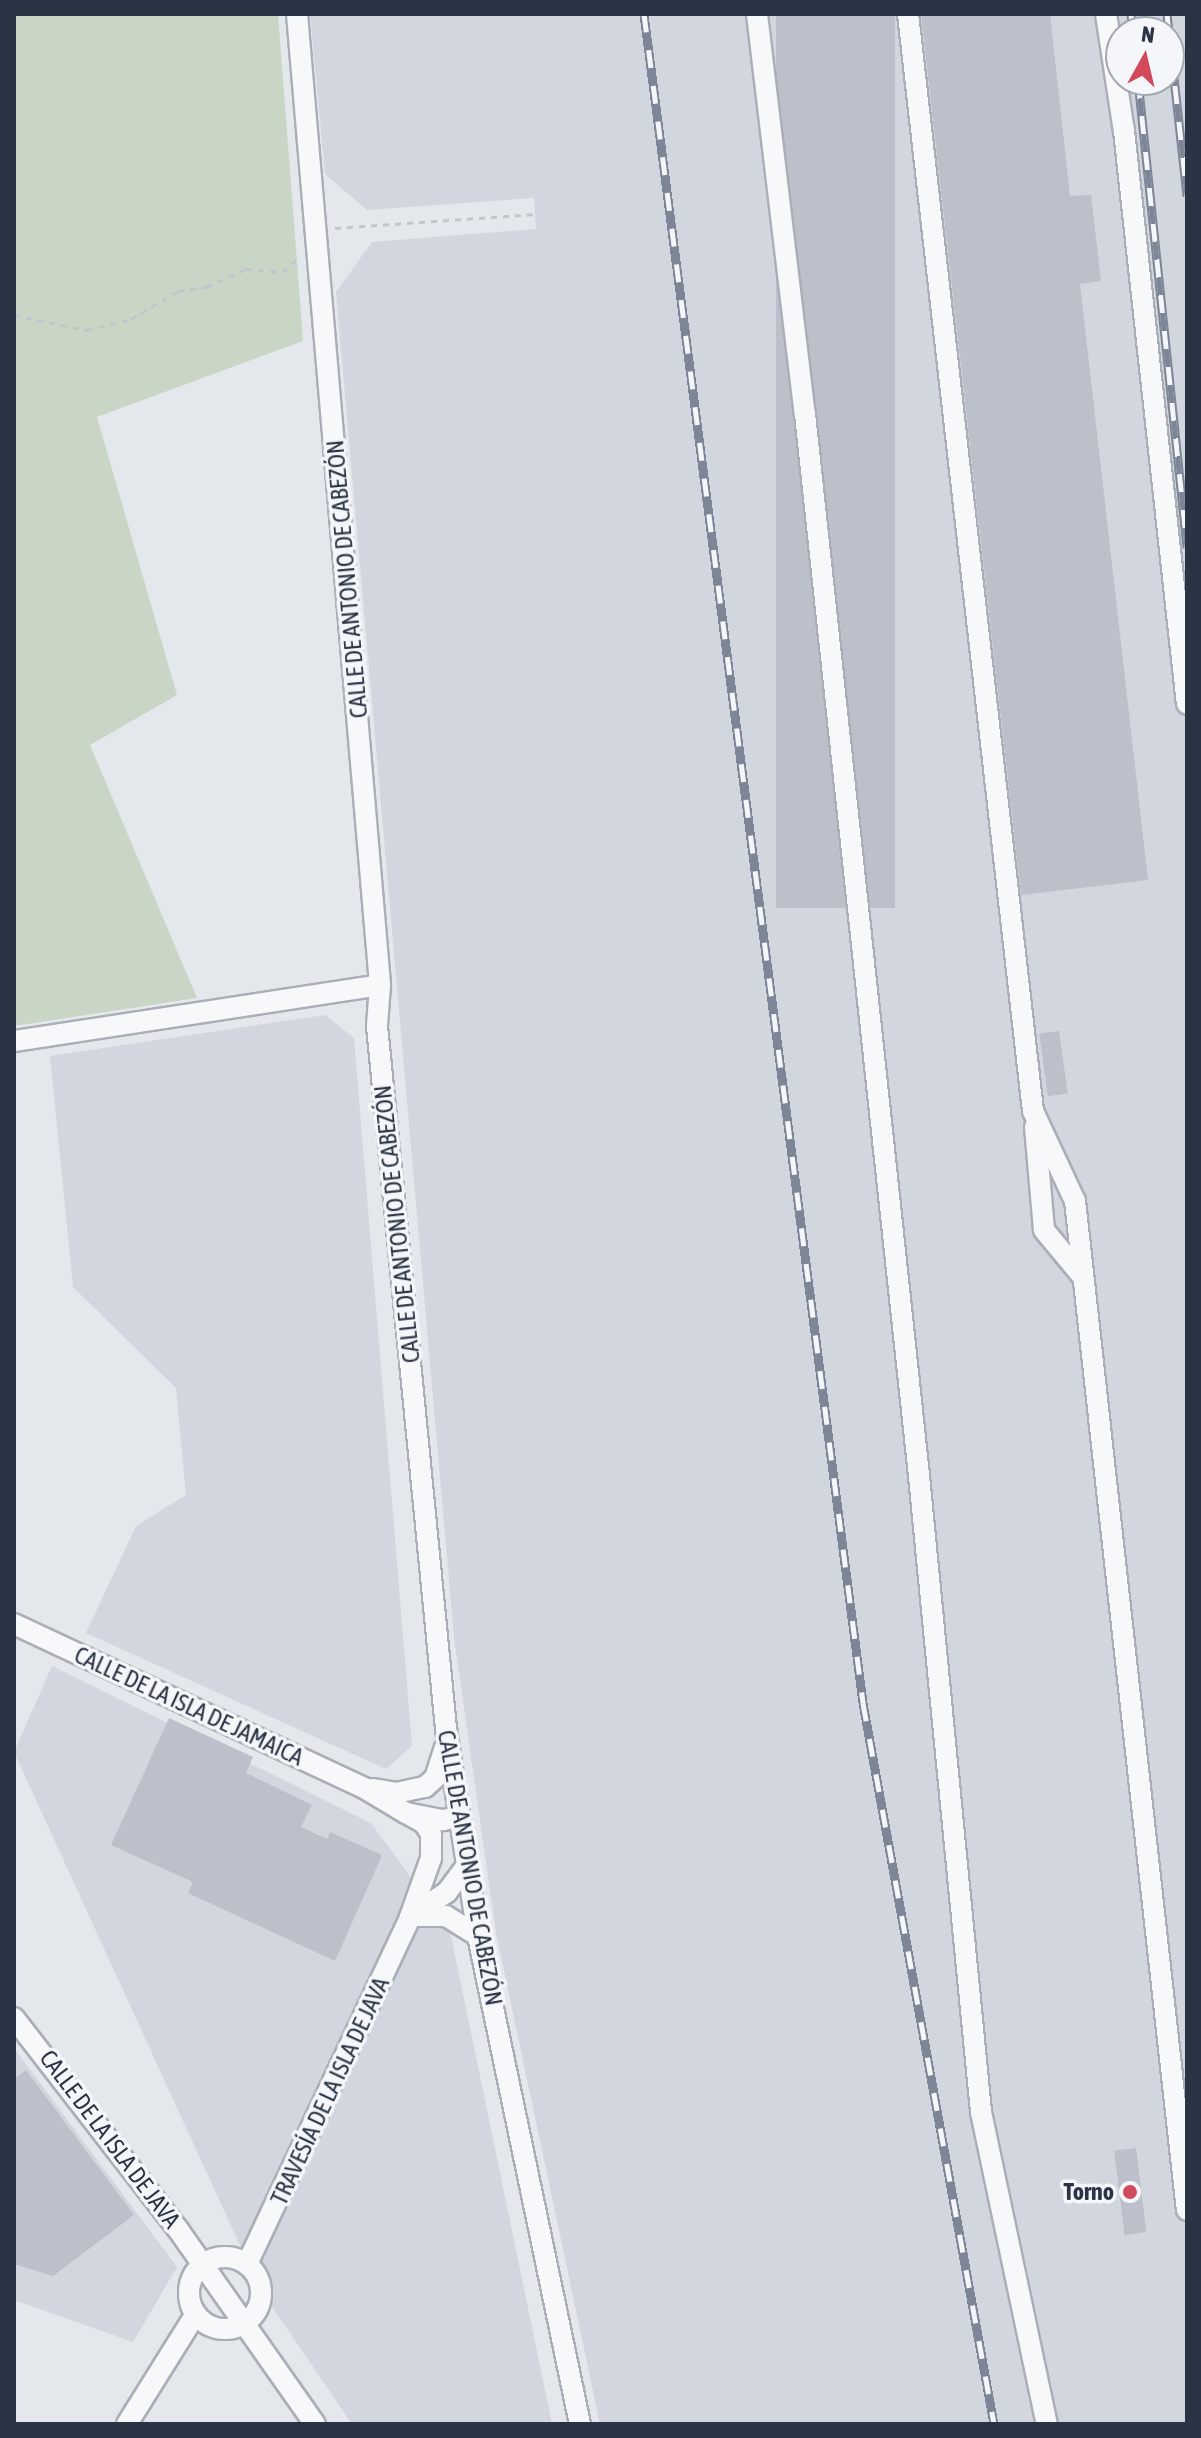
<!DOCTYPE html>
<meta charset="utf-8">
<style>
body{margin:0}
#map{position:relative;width:1201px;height:2438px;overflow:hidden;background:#e4e7ec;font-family:"Asap Condensed",sans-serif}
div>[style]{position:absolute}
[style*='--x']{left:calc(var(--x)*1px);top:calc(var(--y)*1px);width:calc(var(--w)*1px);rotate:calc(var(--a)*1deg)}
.built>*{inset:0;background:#d2d6de}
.green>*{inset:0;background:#c9d6c5}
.building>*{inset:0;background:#bbc0ca;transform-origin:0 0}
.path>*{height:3px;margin-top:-1.5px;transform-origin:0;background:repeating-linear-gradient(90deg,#c2c5cb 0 6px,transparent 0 12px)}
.roads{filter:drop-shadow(2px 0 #a9aeb7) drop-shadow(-2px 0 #a9aeb7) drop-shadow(0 2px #a9aeb7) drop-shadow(0 -2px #a9aeb7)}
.minor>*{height:20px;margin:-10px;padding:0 10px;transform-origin:10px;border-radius:10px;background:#f7f8fa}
.minor>.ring{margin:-10px;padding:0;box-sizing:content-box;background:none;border:20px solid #f7f8fa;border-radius:50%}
.rail>*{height:9px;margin-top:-4.5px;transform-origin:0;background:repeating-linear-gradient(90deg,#f4f6f9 0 18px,#7d8696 0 36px);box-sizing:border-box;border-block:2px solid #7d8696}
.dots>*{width:22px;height:22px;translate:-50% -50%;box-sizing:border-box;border:4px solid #f4f6f9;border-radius:50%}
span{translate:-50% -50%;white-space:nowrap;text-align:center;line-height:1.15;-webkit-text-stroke:7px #f4f6f9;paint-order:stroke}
.street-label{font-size:24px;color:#2b3445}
.poi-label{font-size:24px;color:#2b3445;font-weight:700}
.right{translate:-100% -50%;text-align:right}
.frame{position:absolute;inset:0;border:16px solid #2b3445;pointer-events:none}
.north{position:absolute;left:1105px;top:16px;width:80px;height:80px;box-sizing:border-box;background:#f4f6f9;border:2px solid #a4a8b1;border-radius:50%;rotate:8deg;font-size:22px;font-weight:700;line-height:32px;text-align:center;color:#2b3445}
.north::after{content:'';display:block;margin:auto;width:28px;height:36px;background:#d1495b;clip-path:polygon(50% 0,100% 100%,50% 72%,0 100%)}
</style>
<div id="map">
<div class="built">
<i style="clip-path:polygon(evenodd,310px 14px,1187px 14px,1187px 2424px,600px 2424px,496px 1933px,454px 1637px,336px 292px,372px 242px,536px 229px,534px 198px,367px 210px,325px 174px,310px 14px,1121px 32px,1169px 32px,1169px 80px,1121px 80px,1121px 32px)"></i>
<i style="clip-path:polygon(325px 1015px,354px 1038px,412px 1746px,386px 1769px,86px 1633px,136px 1526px,186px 1495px,176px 1388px,73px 1287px,50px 1056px)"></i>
<i style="clip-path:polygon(52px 1666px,371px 1823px,450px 1931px,552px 2424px,352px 2424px,260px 2289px,14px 1752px)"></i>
<i style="clip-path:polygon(14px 2048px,177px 2267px,133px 2342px,14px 2300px)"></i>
</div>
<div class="green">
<i style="clip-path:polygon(14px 14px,278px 14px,303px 341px,97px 417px,177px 695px,90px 745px,197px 998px,14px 1026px)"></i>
</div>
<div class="building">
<i style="left:776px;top:14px;width:119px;height:894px"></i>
<i style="clip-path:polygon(921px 14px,1050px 14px,1070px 196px,1091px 195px,1101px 281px,1080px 284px,1148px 880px,1021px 895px)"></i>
<i style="left:1059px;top:1031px;width:63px;height:20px;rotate:82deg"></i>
<i style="clip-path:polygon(169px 1718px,253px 1757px,246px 1773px,312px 1805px,301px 1827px,327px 1839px,330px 1832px,382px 1855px,335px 1961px,188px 1893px,193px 1882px,111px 1845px)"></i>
<i style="clip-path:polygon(26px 2070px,134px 2215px,53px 2276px,14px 2264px,14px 2079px)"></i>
<i style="left:1136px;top:2148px;width:85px;height:22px;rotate:83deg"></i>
</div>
<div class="path">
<i style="--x:335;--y:228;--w:201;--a:-4"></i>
<i style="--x:14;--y:315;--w:75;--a:11.6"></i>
<i style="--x:87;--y:330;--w:45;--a:-14"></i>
<i style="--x:131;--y:319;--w:55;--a:-30.8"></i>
<i style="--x:178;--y:291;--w:29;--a:-8"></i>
<i style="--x:207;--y:287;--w:43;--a:-24.8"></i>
<i style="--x:246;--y:269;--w:37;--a:5"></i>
<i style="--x:283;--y:272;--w:22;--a:-43"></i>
</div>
<div class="roads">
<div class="minor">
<i style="--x:297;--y:14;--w:975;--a:85.11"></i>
<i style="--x:380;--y:985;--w:41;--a:94.2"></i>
<i style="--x:377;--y:1026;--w:706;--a:84.39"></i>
<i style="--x:446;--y:1729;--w:209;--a:81.2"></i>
<i style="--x:478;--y:1936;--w:499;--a:78.2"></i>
<i style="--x:757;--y:14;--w:403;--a:83.2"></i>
<i style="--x:805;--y:414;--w:1068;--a:83.87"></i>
<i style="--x:919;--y:1476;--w:639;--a:84.43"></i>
<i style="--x:981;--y:2112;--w:319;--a:78.1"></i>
<i style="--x:908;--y:14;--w:1104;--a:83.5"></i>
<i style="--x:1033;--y:1111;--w:99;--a:65"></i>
<i style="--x:1075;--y:1201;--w:1015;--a:83.67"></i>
<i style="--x:1106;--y:14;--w:118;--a:81.3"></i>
<i style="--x:1124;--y:131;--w:576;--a:83.73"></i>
<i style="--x:14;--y:1041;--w:370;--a:-8.7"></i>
<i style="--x:1035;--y:1127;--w:103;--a:85"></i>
<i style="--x:1044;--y:1230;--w:61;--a:50.3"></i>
<i style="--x:14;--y:1624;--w:387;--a:25.1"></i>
<i style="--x:364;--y:1788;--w:49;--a:30.8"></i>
<i style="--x:406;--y:1813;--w:38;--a:11"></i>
<i style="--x:443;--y:1820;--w:16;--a:-11"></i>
<i style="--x:372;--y:1789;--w:24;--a:9"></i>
<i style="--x:396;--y:1793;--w:30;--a:-12"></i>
<i style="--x:425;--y:1787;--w:13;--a:-42"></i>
<i style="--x:435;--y:1778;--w:32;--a:-72"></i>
<i style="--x:414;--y:1916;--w:32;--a:0"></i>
<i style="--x:446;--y:1916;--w:38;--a:32"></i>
<i style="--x:410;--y:1917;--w:45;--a:-34"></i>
<i style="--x:447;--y:1892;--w:34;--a:-53"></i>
<i style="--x:14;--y:2018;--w:266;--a:52.2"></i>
<i style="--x:177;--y:2228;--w:240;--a:54.9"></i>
<i class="ring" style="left:189px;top:2257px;width:52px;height:52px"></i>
<i style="--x:247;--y:2264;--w:383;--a:-64.8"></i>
<i style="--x:410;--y:1917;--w:63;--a:-70.4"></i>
<i style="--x:431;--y:1858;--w:24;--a:-90"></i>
<i style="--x:431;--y:1834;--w:13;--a:-122"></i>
<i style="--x:424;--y:1823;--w:21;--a:-151"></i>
<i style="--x:127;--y:2424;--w:128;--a:-58"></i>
</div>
</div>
<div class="rail">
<i style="--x:644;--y:14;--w:1703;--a:82.61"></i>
<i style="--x:863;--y:1703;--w:733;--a:79.7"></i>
<i style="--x:1131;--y:14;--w:18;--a:84"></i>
<i style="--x:1167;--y:14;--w:183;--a:83.7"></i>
<i style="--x:1138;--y:80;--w:470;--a:84"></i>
</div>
<div class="dots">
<i style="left:1130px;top:2192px;background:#d1495b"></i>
</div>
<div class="street-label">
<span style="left:347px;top:579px;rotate:-95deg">CALLE DE ANTONIO DE CABEZÓN</span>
<span style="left:397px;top:1224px;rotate:-96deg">CALLE DE ANTONIO DE CABEZÓN</span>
<span style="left:189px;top:1706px;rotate:25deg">CALLE DE LA ISLA DE JAMAICA</span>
<span style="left:470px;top:1868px;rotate:80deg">CALLE DE ANTONIO DE CABEZÓN</span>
<span style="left:330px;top:2091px;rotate:-65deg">TRAVESÍA DE LA ISLA DE JAVA</span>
<span style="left:110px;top:2139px;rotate:53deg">CALLE DE LA ISLA DE JAVA</span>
</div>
<div class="poi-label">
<span class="right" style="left:1114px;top:2192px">Torno</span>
</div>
<div class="frame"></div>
<div class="north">N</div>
</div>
